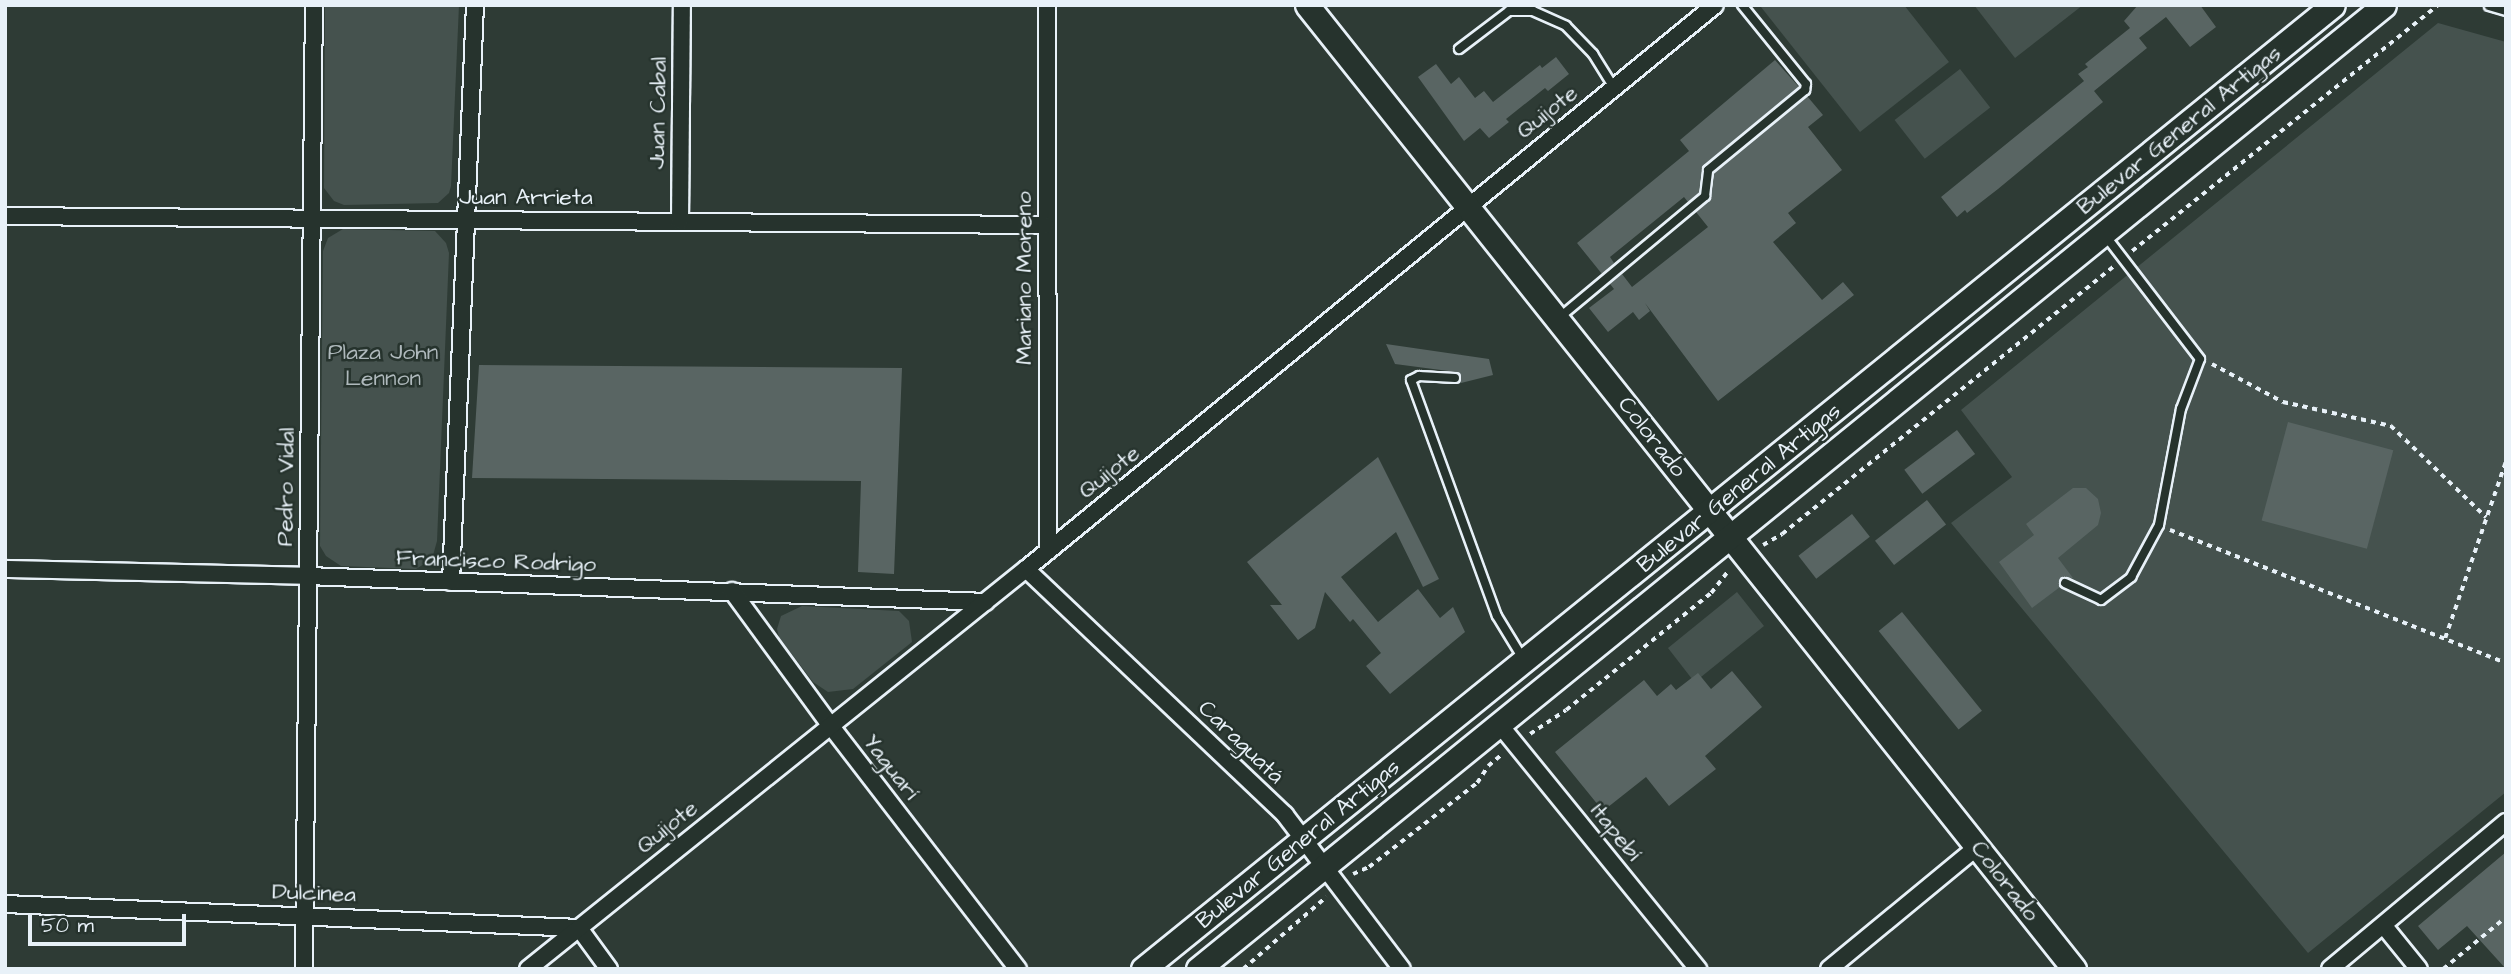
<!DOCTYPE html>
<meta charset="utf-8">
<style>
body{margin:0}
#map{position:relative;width:2511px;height:974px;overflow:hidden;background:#2e3b35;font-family:"Architects Daughter",sans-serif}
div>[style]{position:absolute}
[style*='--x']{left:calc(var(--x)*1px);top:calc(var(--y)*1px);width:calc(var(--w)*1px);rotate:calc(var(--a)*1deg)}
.green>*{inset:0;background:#45524e;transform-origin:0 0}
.building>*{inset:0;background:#596563;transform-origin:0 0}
.path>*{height:3.5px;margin-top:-1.75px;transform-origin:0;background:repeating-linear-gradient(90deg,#e8f1f8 0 5px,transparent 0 10px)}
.roads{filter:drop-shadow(2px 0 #e8f1f8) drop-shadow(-2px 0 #e8f1f8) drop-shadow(0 2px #e8f1f8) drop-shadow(0 -2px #e8f1f8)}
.lane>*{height:8px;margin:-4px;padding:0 4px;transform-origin:4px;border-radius:4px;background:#26332d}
.street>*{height:16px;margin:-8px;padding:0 8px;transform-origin:8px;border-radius:8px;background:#26332d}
.secondary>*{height:23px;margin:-11.5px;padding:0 11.5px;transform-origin:11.5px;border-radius:11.5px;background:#26332d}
span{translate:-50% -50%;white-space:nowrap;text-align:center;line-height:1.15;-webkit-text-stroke:5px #26332d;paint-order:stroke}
.street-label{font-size:23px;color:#e8f1f8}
.park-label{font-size:23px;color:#afb9bc}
.frame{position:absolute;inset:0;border:7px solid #e8f1f8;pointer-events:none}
.scale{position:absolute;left:28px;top:914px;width:158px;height:32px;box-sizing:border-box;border:4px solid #e8f1f8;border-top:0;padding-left:9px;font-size:21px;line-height:24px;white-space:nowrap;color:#e8f1f8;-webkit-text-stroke:5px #26332d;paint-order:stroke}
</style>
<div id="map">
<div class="green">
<i style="clip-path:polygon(325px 5px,459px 5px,451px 186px,449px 193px,438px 203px,344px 205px,334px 201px,324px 188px)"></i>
<i style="clip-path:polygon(1764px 5px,1904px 5px,1949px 62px,1860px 132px,1761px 7px)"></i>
<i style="clip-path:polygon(1974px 5px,2083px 5px,2015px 58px)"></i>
<i style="clip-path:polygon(2438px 23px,2506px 42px,2506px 792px,2308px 953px,1951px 523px,2012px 477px,1961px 410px)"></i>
<i style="left:1960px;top:69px;width:49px;height:83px;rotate:52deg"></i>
<i style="clip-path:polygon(343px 229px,435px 231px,446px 243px,449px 253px,437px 541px,432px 559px,416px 569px,341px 566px,326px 556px,320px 546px,323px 251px,328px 238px)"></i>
<i style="clip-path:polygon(1737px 592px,1764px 626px,1701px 677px,1692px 679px,1668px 648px)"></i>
<i style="clip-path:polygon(802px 606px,899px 611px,909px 621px,912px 642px,853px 689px,828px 692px,813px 682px,779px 637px,777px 629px,781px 616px)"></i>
</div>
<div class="building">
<i style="clip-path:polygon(2138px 5px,2200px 5px,2216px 27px,2190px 47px,2166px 17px,2139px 38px,2147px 48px,2094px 91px,2103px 102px,1998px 189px,1967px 213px,1965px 210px,1957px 217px,1941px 197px,2084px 81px,2078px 74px,2088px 67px,2085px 64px,2130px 28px,2124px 21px)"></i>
<i style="clip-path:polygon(1556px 57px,1569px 74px,1548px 91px,1545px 88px,1506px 119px,1509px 122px,1489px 138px,1480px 128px,1464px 141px,1418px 77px,1436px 64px,1451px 84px,1459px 77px,1475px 98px,1484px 91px,1493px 102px,1540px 65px,1542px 68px)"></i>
<i style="clip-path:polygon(1775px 60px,1799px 87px,1704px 165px,1699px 193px,1688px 202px,1684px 197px,1610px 257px,1614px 263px,1602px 274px,1577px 243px,1689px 151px,1680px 140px)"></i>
<i style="clip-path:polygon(1807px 96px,1823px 115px,1808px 127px,1842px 170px,1788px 213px,1796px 223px,1773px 242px,1822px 300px,1843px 282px,1854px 295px,1718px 401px,1645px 303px,1650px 311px,1639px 320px,1633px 312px,1608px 332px,1589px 308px,1614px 289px,1610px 284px,1622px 274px,1632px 287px,1708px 227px,1696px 212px,1711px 198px,1714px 173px)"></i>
<i style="clip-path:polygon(1386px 344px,1489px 359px,1493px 375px,1461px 383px,1461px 376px,1456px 372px,1395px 364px)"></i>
<i style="clip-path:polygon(479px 365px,902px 368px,894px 574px,858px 572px,861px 481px,472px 478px)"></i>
<i style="left:2288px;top:422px;width:109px;height:102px;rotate:15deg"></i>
<i style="left:1957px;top:430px;width:30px;height:66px;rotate:53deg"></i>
<i style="clip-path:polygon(1378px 457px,1439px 579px,1423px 587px,1396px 532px,1341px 577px,1378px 622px,1418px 589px,1440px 618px,1453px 607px,1465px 632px,1390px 694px,1366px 666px,1381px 653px,1353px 619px,1350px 622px,1325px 592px,1315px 628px,1298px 640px,1270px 605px,1282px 605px,1247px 562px)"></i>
<i style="clip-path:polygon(2073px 488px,2086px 488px,2098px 499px,2101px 513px,2098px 525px,2058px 558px,2073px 578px,2061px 578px,2060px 587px,2032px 608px,1999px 562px,2034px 535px,2026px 524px)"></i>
<i style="left:1927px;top:500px;width:31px;height:66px;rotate:52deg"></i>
<i style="left:1852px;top:514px;width:29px;height:68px;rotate:52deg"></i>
<i style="left:1902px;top:612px;width:127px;height:30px;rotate:51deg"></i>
<i style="clip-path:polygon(1732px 671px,1762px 707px,1705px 756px,1716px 769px,1669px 806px,1646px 777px,1603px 811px,1555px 752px,1644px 680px,1657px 696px,1671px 684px,1676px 690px,1698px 673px,1711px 689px)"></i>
<i style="clip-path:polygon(2506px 852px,2506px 969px,2467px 926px,2438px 950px,2418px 926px)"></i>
</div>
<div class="path">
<i style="--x:2132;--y:251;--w:393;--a:-38.8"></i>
<i style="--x:2212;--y:364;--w:81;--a:28.2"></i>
<i style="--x:2283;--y:402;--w:111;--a:12.5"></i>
<i style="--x:2391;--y:426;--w:132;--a:43.8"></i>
<i style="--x:2170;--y:530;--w:361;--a:21.6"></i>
<i style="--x:1763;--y:545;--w:22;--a:-30"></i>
<i style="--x:1782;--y:534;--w:425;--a:-38.9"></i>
<i style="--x:2445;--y:638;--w:187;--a:-71"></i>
<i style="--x:1530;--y:734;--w:43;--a:-33.7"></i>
<i style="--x:1566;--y:710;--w:186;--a:-38.9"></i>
<i style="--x:1711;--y:593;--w:29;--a:-52"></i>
<i style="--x:1353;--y:874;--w:17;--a:-24"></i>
<i style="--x:1369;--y:867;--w:137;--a:-37.9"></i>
<i style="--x:1477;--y:783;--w:20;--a:-57"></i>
<i style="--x:1488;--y:766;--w:17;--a:-40"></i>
<i style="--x:1243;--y:969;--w:110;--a:-40.9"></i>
<i style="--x:2443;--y:969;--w:82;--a:-39.5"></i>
</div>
<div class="roads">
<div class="lane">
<i style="--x:2489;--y:6;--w:18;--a:16"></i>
<i style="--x:1459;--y:49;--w:63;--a:-37.2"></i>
<i style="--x:1509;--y:11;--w:24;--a:0"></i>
<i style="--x:1533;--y:11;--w:36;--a:24"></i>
<i style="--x:1566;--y:26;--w:39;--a:46"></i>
<i style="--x:1593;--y:54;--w:39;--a:58"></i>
<i style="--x:1560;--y:317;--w:189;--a:-39.8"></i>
<i style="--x:1705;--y:196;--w:26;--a:-83"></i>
<i style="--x:1708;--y:170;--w:126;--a:-39.5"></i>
<i style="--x:1805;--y:90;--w:6;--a:-81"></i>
<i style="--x:1806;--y:84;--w:102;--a:-129"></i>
<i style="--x:1455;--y:378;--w:36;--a:-177"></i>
<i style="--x:1419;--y:376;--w:9;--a:153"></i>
<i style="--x:1411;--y:380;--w:251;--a:70"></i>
<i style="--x:1497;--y:616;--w:48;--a:58.6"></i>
<i style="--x:2065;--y:583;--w:40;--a:25"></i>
<i style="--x:2101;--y:600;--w:38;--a:-37"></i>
<i style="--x:2131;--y:577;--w:59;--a:-61.7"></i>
<i style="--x:2159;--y:525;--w:118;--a:-79.3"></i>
<i style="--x:2181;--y:409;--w:53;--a:-69.2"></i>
<i style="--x:2200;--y:359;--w:156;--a:-127.5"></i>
</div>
<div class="street">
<i style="--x:1047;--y:5;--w:546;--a:89.9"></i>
<i style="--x:5;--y:216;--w:1041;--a:0.5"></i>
<i style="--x:680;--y:221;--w:216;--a:-89.5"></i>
<i style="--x:5;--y:569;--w:302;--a:1.3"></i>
<i style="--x:307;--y:576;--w:679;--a:2.19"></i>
<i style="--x:1026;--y:569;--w:357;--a:43.5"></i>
<i style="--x:1285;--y:815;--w:193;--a:52.8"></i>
<i style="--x:451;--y:582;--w:577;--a:-87.62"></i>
<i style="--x:732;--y:591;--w:166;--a:53.8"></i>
<i style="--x:830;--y:725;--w:308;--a:52.4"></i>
<i style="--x:1499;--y:724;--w:316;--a:50.9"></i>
<i style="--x:5;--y:904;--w:575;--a:2.39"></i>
<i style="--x:2384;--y:926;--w:55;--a:50.9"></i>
<i style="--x:579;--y:928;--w:51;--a:53.8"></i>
<i style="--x:304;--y:969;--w:964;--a:-89.41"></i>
<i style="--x:528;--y:969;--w:639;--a:-38.77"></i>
<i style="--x:1026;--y:569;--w:890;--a:-39.3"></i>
<i style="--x:1829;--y:969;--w:192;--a:-39.5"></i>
<i style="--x:2330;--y:969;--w:229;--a:-39.9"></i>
</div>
<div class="secondary">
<i style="--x:1307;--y:5;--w:1232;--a:51.49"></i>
<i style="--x:1143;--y:969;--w:1531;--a:-39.01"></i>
<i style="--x:1198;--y:969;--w:1528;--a:-39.1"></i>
</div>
</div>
<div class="street-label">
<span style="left:1547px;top:112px;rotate:-39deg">Quijote</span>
<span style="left:658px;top:113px;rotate:-89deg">Juan Cabal</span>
<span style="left:2179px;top:130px;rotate:-39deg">Bulevar General Artigas</span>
<span style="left:526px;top:197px">Juan Arrieta</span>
<span style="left:1024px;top:278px;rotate:-90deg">Mariano Moreno</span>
<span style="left:1652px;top:437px;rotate:52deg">Colorado</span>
<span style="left:1109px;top:472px;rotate:-39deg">Quijote</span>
<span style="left:286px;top:487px;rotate:-89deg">Pedro Vidal</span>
<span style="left:1739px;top:488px;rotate:-39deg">Bulevar General Artigas</span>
<span style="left:496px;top:561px;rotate:2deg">Francisco Rodrigo</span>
<span style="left:1241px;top:742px;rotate:44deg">Caraguatá</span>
<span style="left:891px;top:767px;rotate:52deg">Yaguarí</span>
<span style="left:667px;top:827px;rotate:-39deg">Quijote</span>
<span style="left:1616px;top:832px;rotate:51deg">Itapebí</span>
<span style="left:1298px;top:844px;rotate:-39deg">Bulevar General Artigas</span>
<span style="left:2005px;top:881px;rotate:52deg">Colorado</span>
<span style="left:314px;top:893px;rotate:2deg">Dulcinea</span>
</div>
<div class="park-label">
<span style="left:383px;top:365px">Plaza John<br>Lennon</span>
</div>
<div class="frame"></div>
<div class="scale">50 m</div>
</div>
